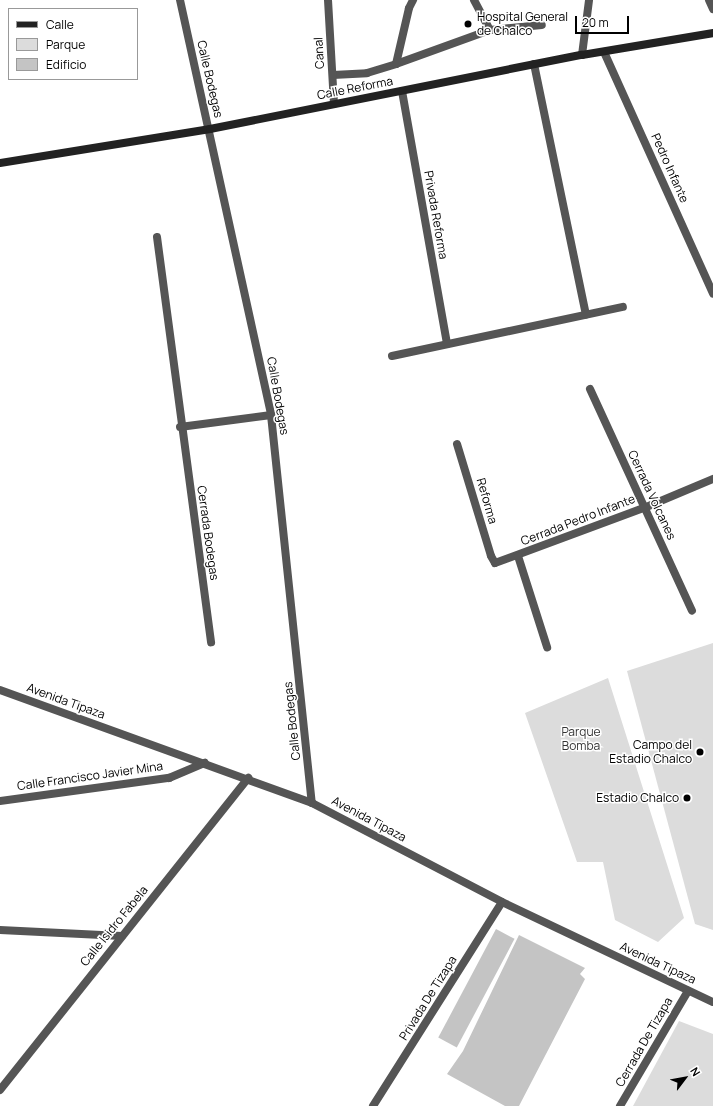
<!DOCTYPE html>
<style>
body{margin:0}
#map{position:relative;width:713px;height:1106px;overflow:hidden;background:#fff;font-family:Manrope,sans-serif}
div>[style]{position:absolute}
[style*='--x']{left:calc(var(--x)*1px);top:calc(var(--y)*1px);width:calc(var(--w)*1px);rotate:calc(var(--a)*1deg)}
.green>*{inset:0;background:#dcdcdc}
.building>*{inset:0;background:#c4c4c4;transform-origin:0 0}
.lane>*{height:8px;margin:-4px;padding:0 4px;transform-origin:4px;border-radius:4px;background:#555}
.street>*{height:8px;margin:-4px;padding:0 4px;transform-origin:4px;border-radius:4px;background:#555}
.secondary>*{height:8px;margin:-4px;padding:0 4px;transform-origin:4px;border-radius:4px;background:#222}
.dots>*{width:11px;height:11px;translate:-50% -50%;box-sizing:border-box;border:2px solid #fff;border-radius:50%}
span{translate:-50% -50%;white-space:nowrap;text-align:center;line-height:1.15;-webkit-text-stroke:3px #fff;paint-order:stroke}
.poi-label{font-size:12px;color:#000}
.left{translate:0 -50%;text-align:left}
.right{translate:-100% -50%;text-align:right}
.street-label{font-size:12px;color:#000}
.park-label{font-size:12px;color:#333}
.legend{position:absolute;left:8px;top:8px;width:130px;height:72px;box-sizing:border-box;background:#fff;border:1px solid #999;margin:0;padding:5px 7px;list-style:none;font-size:12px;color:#000}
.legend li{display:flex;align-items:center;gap:8px;height:20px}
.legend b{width:20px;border:1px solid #999}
.north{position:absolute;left:665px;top:1058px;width:40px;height:40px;-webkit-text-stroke:3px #fff;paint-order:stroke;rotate:58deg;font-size:11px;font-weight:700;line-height:16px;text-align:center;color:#000}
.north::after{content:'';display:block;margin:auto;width:14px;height:18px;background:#000;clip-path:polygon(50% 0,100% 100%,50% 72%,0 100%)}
.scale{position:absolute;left:575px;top:16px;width:54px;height:18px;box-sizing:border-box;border:2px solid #000;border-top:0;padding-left:5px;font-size:12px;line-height:14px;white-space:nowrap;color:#000;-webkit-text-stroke:3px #fff;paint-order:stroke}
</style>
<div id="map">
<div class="green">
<i style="clip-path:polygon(713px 643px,713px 930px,695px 924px,627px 671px)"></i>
<i style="clip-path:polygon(608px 678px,684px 918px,658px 942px,615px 920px,603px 862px,577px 862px,525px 713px)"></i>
<i style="clip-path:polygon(679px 1021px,713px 1034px,713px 1106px,633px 1106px)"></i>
</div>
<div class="building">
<i style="left:496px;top:929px;width:21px;height:123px;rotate:28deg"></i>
<i style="clip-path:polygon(519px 935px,585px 968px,580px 974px,585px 979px,519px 1106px,505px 1106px,447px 1074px,463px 1051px)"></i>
</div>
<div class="lane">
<i style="--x:474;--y:0;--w:34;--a:62"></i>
<i style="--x:490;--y:30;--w:52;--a:-5.5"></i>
<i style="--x:396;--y:64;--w:100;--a:-19.9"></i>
<i style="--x:333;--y:75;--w:34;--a:-3"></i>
<i style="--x:367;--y:73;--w:30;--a:-17"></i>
<i style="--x:396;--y:64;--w:57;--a:-76.9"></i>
<i style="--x:409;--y:8;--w:9;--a:-63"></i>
<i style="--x:373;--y:1106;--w:241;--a:-57.7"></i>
</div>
<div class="street">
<i style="--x:180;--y:0;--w:425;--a:77.6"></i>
<i style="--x:271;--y:415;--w:390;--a:84"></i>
<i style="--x:328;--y:0;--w:104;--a:86.7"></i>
<i style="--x:709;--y:0;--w:10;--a:66"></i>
<i style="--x:604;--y:52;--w:265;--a:65.7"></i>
<i style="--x:582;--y:55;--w:55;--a:-82.7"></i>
<i style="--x:534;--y:64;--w:256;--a:78.3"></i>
<i style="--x:402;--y:91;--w:257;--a:79.9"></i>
<i style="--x:157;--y:237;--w:409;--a:82.4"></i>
<i style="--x:392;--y:356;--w:236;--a:-12"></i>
<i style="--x:590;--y:389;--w:244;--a:65.3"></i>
<i style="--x:180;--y:427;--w:92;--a:-7.5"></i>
<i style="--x:457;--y:444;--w:117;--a:73.1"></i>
<i style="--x:491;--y:556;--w:8;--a:60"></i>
<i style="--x:495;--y:563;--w:159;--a:-20.3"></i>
<i style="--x:644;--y:508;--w:75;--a:-22.8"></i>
<i style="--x:518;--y:556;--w:96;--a:72.3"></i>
<i style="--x:0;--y:690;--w:332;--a:19.9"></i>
<i style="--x:312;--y:803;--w:214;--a:27.5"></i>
<i style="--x:502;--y:902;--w:233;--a:25.4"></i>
<i style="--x:0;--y:801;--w:171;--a:-7.8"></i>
<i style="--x:169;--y:778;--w:39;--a:-23"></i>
<i style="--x:0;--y:930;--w:122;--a:2.8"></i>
<i style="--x:0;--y:1090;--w:399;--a:-51.5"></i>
<i style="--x:620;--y:1106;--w:134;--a:-59.4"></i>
</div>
<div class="secondary">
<i style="--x:0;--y:163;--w:213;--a:-9.2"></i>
<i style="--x:210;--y:129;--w:379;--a:-11.3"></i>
<i style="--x:582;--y:55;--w:133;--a:-9.5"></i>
</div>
<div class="dots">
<i style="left:468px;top:24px;background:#000"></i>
<i style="left:700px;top:752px;background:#000"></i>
<i style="left:687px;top:798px;background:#000"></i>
</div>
<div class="poi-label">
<span class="left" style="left:477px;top:24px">Hospital General<br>de Chalco</span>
<span class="right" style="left:692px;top:752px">Campo del<br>Estadio Chalco</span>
<span class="right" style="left:679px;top:798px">Estadio Chalco</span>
</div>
<div class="street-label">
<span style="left:319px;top:53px;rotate:-93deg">Canal</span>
<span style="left:210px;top:79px;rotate:77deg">Calle Bodegas</span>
<span style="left:355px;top:88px;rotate:-11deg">Calle Reforma</span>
<span style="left:670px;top:168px;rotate:66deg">Pedro Infante</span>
<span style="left:436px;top:215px;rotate:80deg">Privada Reforma</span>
<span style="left:278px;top:396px;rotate:80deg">Calle Bodegas</span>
<span style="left:652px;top:495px;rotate:65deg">Cerrada Volcanes</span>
<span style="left:487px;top:501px;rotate:74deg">Reforma</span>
<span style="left:578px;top:520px;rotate:-21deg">Cerrada Pedro Infante</span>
<span style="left:208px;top:533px;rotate:82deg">Cerrada Bodegas</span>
<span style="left:66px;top:701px;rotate:20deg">Avenida Tipaza</span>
<span style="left:292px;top:721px;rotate:-96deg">Calle Bodegas</span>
<span style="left:90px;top:776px;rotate:-8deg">Calle Francisco Javier Mina</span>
<span style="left:369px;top:819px;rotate:28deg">Avenida Tipaza</span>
<span style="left:114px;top:926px;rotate:-51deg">Calle Isidro Fabela</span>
<span style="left:658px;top:963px;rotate:25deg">Avenida Tipaza</span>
<span style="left:428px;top:998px;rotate:-58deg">Privada De Tizapa</span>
<span style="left:644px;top:1042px;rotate:-60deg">Cerrada De Tizapa</span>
</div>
<div class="park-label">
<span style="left:581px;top:739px">Parque<br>Bomba</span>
</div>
<ul class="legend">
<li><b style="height:5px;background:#222"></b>Calle</li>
<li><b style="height:11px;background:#dcdcdc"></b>Parque</li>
<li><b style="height:11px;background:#c4c4c4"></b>Edificio</li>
</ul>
<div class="north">N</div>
<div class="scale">20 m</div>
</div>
